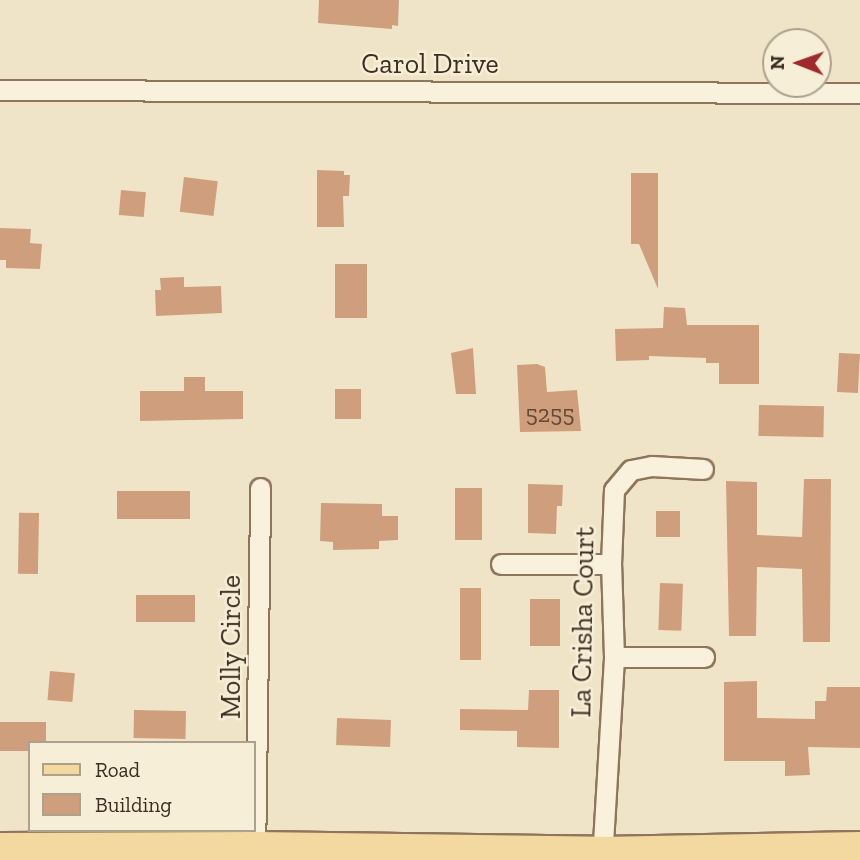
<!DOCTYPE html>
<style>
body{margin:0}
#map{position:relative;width:860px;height:860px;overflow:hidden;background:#f0e4c8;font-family:"Zilla Slab",serif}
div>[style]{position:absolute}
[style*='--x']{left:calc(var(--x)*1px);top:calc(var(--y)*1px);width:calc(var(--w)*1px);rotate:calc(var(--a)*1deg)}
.building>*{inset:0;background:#cf9f7d;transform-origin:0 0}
.roads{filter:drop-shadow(2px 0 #8d765c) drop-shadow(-2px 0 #8d765c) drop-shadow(0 2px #8d765c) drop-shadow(0 -2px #8d765c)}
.street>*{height:19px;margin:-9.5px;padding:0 9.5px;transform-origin:9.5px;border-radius:9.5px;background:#faf1dc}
.primary>*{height:32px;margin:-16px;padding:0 16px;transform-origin:16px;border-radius:16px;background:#f3d9a0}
span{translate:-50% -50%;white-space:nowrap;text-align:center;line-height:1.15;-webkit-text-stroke:5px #f7eed8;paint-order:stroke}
.number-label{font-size:24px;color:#624a37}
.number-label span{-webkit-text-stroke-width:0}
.street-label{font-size:28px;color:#3d2e20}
.legend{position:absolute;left:28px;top:741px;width:228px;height:91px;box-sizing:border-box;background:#f7eed8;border:2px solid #ada18e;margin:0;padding:9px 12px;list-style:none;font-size:21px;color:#3d2e20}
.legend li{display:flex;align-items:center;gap:14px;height:35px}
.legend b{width:35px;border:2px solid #ada18e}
.north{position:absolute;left:762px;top:28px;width:70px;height:70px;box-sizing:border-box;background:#f7eed8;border:2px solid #ada18e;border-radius:50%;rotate:271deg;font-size:19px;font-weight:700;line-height:28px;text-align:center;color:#3d2e20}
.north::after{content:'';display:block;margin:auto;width:24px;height:32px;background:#9e2a2b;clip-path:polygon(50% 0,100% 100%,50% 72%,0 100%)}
</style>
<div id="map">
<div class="building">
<i style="clip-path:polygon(319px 0,399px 0,398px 26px,392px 25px,392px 29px,318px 23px)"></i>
<i style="clip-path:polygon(317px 170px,344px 171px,344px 175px,350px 175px,349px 196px,343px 196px,344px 227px,317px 227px)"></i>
<i style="clip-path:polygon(631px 173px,658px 173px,658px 289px,639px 244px,631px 244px)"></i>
<i style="left:184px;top:177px;width:34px;height:35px;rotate:7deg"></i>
<i style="left:121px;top:190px;width:25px;height:25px;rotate:5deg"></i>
<i style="clip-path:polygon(0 228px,31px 229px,30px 243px,42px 244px,40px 269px,6px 268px,6px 260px,0 260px)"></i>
<i style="left:335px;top:264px;width:32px;height:54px"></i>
<i style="clip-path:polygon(184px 277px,184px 287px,221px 286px,222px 313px,156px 316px,155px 290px,161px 290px,160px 278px)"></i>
<i style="clip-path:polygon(664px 307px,685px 308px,687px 325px,759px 325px,759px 384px,719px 384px,719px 363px,706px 363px,706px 358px,649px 356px,649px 360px,616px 361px,615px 329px,663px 328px)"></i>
<i style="clip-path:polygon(473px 348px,476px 394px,456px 394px,451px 353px)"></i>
<i style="left:839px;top:353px;width:21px;height:39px;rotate:3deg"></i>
<i style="clip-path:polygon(537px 364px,545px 367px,547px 392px,577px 390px,581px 431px,520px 432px,517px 365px)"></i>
<i style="clip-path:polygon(184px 377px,205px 377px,205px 391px,243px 391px,243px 419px,140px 421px,140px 391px,184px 391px)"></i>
<i style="left:335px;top:389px;width:26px;height:30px"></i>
<i style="left:759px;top:405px;width:65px;height:31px;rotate:1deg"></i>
<i style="clip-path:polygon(804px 479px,831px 479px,830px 642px,803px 642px,802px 569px,757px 567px,756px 636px,729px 636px,726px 481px,757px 482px,757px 535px,802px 537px)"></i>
<i style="clip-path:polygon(528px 484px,563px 485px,562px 506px,557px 506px,556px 534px,528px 533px)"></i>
<i style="left:455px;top:488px;width:27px;height:52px"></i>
<i style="left:190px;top:491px;width:28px;height:73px;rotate:90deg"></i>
<i style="clip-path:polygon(321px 503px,382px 504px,382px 516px,398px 516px,398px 540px,379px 541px,379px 549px,333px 550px,333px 542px,320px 541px)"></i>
<i style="left:656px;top:511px;width:24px;height:26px"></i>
<i style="left:39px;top:513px;width:61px;height:20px;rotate:91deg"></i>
<i style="left:660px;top:583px;width:23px;height:47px;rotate:2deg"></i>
<i style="left:460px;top:588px;width:21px;height:72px"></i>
<i style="left:136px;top:595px;width:59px;height:27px"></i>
<i style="left:530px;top:599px;width:30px;height:47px"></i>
<i style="left:50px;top:671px;width:25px;height:29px;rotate:5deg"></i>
<i style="clip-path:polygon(757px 681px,757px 718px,815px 719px,815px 701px,826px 701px,827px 687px,860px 687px,860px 748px,808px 747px,810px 775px,785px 776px,785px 761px,724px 761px,724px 682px)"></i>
<i style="clip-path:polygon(529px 690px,559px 690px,559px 748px,517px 747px,517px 731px,460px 730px,460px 709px,528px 710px)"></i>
<i style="left:134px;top:710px;width:52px;height:28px;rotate:1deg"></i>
<i style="left:391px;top:720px;width:27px;height:54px;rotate:92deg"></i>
<i style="clip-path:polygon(0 722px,46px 722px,46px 743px,30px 743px,30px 751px,0 751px)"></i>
</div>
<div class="roads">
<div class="street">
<i style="--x:0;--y:90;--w:860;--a:0.2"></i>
<i style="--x:501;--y:564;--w:110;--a:0"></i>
<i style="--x:614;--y:657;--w:90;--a:0"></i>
<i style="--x:255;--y:859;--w:371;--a:-89.2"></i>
<i style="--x:602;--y:860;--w:203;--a:-86.6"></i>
<i style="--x:614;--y:657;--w:93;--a:-91.8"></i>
<i style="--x:611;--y:564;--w:74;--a:-87.7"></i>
<i style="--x:614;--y:490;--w:26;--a:-50"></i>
<i style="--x:631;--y:470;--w:21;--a:-11"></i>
<i style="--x:652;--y:466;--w:51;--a:3.4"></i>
</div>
<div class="primary">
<i style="--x:0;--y:849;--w:256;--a:-0.2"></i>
<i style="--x:256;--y:848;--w:346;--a:0.8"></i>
<i style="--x:602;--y:853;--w:258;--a:-1.1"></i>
</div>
</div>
<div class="number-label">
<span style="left:550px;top:414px">5255</span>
</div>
<div class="street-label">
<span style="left:430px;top:64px">Carol Drive</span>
<span style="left:583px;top:622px;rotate:-89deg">La Crisha Court</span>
<span style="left:231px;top:647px;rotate:-90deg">Molly Circle</span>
</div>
<ul class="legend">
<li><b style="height:9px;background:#f3d9a0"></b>Road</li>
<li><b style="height:19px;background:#cf9f7d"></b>Building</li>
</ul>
<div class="north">N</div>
</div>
